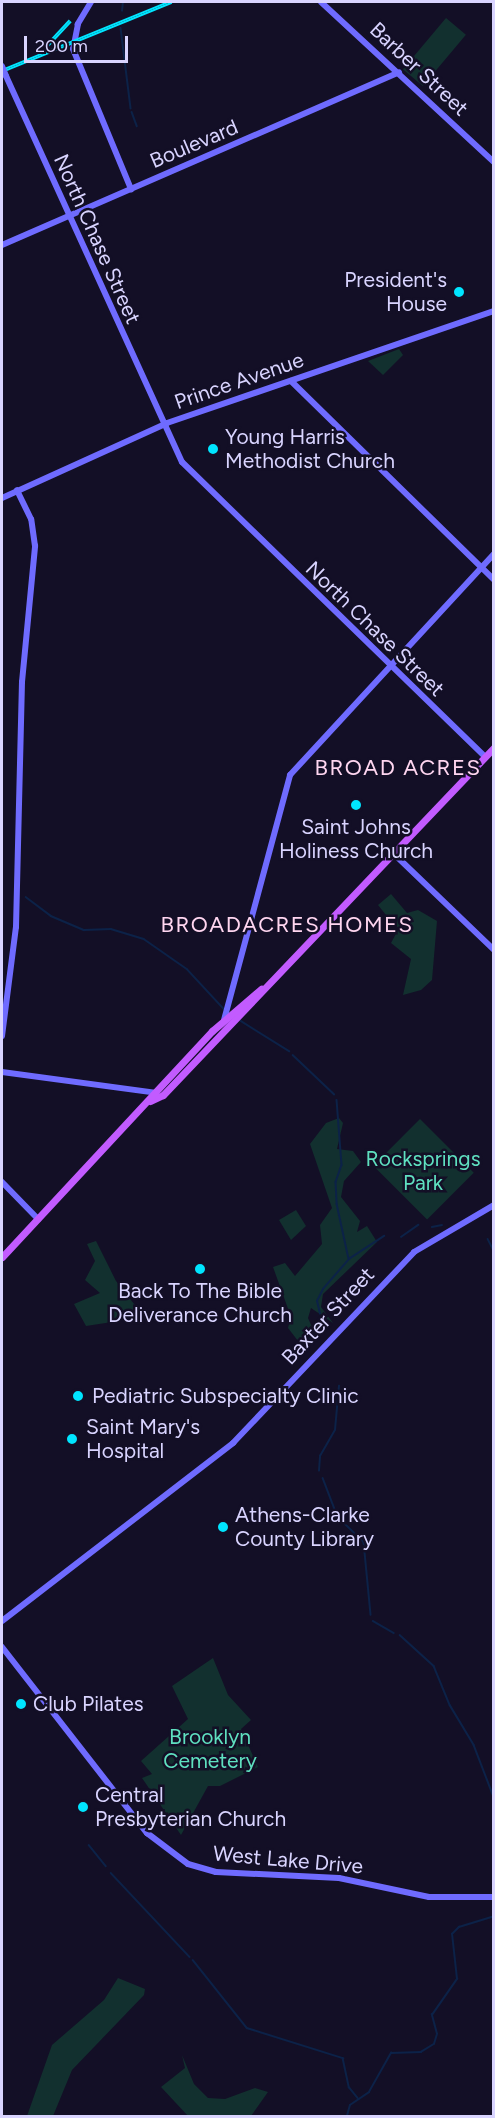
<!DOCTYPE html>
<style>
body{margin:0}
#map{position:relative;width:495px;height:2118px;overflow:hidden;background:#130f26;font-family:Figtree,sans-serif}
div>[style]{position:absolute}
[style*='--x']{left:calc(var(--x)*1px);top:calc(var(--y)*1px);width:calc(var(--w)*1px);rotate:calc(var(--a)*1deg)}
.green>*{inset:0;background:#12302f;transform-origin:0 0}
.stream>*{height:1.5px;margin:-0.75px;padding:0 0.75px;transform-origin:0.75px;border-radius:0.75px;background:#0c2248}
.secondary>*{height:6px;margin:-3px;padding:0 3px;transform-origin:3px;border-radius:3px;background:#6f6bff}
.primary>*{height:7px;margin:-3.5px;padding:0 3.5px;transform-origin:3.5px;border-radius:3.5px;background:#c25bff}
.rail>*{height:4px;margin-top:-2px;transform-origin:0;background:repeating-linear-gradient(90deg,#130f26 0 4.5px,#00e5ff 0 9px);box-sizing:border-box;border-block:2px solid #00e5ff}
.secondary-bridge>*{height:6px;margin:-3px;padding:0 3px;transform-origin:3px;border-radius:3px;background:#6f6bff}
.dots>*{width:16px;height:16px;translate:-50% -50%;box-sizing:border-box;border:3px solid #130f26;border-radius:50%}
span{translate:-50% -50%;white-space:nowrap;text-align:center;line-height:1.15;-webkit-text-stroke:5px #130f26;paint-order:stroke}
.street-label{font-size:21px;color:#d9d4ff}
.poi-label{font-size:21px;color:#d9d4ff}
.right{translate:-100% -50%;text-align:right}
.left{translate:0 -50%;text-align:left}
.park-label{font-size:21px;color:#5fe0c0}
.neighbourhood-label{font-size:22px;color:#ffd6f0;letter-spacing:1.5px}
.frame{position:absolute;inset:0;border:3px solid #d9d4ff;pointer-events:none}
.scale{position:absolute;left:24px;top:36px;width:104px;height:27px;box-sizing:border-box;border:3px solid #d9d4ff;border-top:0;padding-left:8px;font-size:18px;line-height:21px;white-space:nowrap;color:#d9d4ff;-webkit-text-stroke:4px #130f26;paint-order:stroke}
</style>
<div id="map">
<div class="green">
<i style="left:446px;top:18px;width:26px;height:67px;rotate:40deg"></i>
<i style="clip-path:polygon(399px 349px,403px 355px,383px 375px,368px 361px)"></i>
<i style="clip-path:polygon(391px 894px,407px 913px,418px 910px,437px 921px,432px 980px,421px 990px,403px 995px,411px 959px,391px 943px,398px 930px,378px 905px)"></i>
<i style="clip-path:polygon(339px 1118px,343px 1123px,337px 1149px,353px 1151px,361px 1162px,344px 1181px,341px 1197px,360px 1221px,357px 1232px,367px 1226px,377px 1242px,323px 1294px,321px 1307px,333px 1323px,311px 1308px,308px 1318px,316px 1336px,305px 1350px,288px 1328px,291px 1317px,273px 1267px,285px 1263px,295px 1276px,322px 1244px,320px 1225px,332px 1208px,310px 1144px,326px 1123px)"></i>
<i style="left:420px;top:1119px;width:76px;height:66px;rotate:45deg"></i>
<i style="clip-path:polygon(296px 1210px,306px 1226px,291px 1240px,279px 1220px)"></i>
<i style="clip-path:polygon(96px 1241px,116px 1281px,138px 1309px,125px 1320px,86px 1326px,74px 1304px,100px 1293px,85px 1280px,95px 1261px,87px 1244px)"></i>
<i style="clip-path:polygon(213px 1658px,228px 1695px,251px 1720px,241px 1729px,258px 1767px,220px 1786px,208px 1786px,181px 1835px,142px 1778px,152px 1774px,141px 1761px,188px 1719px,172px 1686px)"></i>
<i style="clip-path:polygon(118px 1978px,145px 1989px,144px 1995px,72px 2070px,53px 2116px,27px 2116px,52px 2045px,104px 2000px)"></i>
<i style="clip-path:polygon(182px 2055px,194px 2084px,208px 2098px,225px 2099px,255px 2088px,268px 2092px,251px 2116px,188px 2116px,161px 2087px,185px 2068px)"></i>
</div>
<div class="stream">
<i style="--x:122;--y:11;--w:9;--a:-84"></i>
<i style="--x:121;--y:28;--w:81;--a:82.9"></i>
<i style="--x:132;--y:112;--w:15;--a:70"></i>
<i style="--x:26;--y:897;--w:31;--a:37"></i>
<i style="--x:51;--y:916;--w:36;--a:23"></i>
<i style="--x:84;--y:930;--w:27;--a:-2"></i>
<i style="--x:111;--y:929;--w:34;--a:17"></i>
<i style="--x:144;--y:939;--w:52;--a:34.9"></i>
<i style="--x:187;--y:969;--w:54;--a:47.2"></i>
<i style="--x:241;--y:1021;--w:57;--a:32"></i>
<i style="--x:293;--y:1055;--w:57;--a:43.6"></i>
<i style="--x:337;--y:1100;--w:65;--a:85.6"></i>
<i style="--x:342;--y:1165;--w:18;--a:109"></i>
<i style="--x:336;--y:1182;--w:22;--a:87"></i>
<i style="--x:337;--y:1204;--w:56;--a:77.7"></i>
<i style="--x:432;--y:1227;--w:10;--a:-11"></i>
<i style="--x:401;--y:1237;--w:21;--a:-35"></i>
<i style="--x:488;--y:1239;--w:13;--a:63"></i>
<i style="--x:320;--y:1314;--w:13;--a:-103"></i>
<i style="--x:317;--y:1301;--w:13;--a:-63"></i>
<i style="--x:323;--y:1289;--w:40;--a:-49"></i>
<i style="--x:349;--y:1259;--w:42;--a:-33.3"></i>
<i style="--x:319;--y:1471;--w:15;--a:-86"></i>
<i style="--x:320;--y:1456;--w:30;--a:-60"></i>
<i style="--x:335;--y:1430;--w:44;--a:-84.8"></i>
<i style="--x:323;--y:1478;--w:42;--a:69"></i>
<i style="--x:338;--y:1517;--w:36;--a:44"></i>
<i style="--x:364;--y:1542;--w:73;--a:84.5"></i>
<i style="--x:373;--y:1621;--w:24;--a:30"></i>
<i style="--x:400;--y:1635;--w:46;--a:42.4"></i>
<i style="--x:434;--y:1666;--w:42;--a:67.7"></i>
<i style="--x:450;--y:1705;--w:47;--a:59"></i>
<i style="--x:474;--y:1745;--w:56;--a:69"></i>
<i style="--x:89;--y:1845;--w:27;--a:51"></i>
<i style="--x:111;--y:1873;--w:115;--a:46.8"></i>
<i style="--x:193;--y:1960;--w:87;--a:51.5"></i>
<i style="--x:247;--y:2028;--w:101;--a:17.4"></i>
<i style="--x:343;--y:2058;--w:30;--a:78"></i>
<i style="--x:349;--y:2087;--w:14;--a:51"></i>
<i style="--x:347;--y:2116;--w:11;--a:-75"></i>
<i style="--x:350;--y:2105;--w:23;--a:-34"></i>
<i style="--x:369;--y:2092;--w:45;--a:-60.6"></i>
<i style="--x:391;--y:2053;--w:30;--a:-2"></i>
<i style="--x:421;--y:2052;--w:15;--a:-32"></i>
<i style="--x:434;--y:2044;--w:10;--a:-73"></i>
<i style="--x:437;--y:2034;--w:20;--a:-105"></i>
<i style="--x:432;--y:2015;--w:44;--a:-55.2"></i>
<i style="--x:457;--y:1979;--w:45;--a:-96.3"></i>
<i style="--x:452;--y:1934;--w:10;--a:-45"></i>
<i style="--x:459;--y:1927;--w:37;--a:-17"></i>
</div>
<div class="secondary">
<i style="--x:91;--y:2;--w:26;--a:121"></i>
<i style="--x:78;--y:24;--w:25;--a:101"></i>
<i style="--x:73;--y:49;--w:152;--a:67.5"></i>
<i style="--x:321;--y:2;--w:236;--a:42.8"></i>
<i style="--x:6;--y:76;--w:424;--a:65.5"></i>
<i style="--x:182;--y:462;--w:423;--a:44.2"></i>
<i style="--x:2;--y:245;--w:433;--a:-23.5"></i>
<i style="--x:291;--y:381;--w:284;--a:44.4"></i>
<i style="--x:2;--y:498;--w:181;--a:-24.4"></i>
<i style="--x:167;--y:423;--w:346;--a:-18.9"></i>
<i style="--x:393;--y:853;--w:140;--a:43.8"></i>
<i style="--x:224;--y:1020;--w:254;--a:-74.9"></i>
<i style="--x:290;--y:775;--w:301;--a:-47.3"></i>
<i style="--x:2;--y:1036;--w:110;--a:-82.7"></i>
<i style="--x:16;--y:927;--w:245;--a:-88.6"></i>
<i style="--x:22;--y:682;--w:137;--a:-84.5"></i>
<i style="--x:35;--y:546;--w:27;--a:-98"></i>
<i style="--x:31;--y:519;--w:32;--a:-116"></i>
<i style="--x:2;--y:1072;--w:156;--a:7.7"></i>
<i style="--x:2;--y:1182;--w:52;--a:45.8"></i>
<i style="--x:2;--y:1621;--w:292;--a:-37.6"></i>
<i style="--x:233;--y:1443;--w:263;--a:-46.5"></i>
<i style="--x:414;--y:1252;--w:93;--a:-30.4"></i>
<i style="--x:2;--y:1647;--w:236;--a:52.1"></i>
<i style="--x:147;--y:1833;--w:51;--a:37.1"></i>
<i style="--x:188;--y:1864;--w:29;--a:16"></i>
<i style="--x:216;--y:1872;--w:123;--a:2.8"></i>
<i style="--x:339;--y:1878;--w:92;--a:11.9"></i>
<i style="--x:429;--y:1897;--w:65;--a:0"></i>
</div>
<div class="primary">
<i style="--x:150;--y:1101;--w:14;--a:-25"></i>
<i style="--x:163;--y:1095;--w:480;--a:-46.4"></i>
<i style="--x:2;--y:1257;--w:309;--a:-47.1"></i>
<i style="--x:212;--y:1031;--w:65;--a:-40.6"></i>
</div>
<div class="rail">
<i style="--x:45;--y:48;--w:37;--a:-47"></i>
<i style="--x:2;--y:71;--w:183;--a:-22.2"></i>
</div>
<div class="secondary-bridge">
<i style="--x:2;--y:66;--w:11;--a:68"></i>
</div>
<div class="dots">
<i style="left:459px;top:292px;background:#00e5ff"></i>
<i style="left:213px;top:449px;background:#00e5ff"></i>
<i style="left:356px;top:805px;background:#00e5ff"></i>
<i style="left:200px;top:1269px;background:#00e5ff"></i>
<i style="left:78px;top:1396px;background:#00e5ff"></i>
<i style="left:72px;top:1439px;background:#00e5ff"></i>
<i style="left:223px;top:1527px;background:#00e5ff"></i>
<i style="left:21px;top:1704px;background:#00e5ff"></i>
<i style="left:83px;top:1807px;background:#00e5ff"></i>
</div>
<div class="street-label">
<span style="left:419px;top:69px;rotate:43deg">Barber Street</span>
<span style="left:194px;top:144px;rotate:-23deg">Boulevard</span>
<span style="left:97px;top:239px;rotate:66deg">North Chase Street</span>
<span style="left:239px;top:381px;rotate:-19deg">Prince Avenue</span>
<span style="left:375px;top:629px;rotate:44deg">North Chase Street</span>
<span style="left:328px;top:1316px;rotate:-47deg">Baxter Street</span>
<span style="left:288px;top:1860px;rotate:5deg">West Lake Drive</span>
</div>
<div class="poi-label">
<span class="right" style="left:447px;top:292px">President's<br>House</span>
<span class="left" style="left:225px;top:449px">Young Harris<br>Methodist Church</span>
<span style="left:356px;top:839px">Saint Johns<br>Holiness Church</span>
<span style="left:200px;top:1303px">Back To The Bible<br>Deliverance Church</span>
<span class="left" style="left:92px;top:1396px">Pediatric Subspecialty Clinic</span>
<span class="left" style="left:86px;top:1439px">Saint Mary's<br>Hospital</span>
<span class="left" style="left:235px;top:1527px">Athens-Clarke<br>County Library</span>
<span class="left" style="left:33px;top:1704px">Club Pilates</span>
<span class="left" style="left:95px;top:1807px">Central<br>Presbyterian Church</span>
</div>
<div class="park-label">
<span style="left:423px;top:1171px">Rocksprings<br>Park</span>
<span style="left:210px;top:1749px">Brooklyn<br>Cemetery</span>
</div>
<div class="neighbourhood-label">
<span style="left:398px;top:768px">BROAD ACRES</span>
<span style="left:287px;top:925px">BROADACRES HOMES</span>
</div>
<div class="frame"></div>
<div class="scale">200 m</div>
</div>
